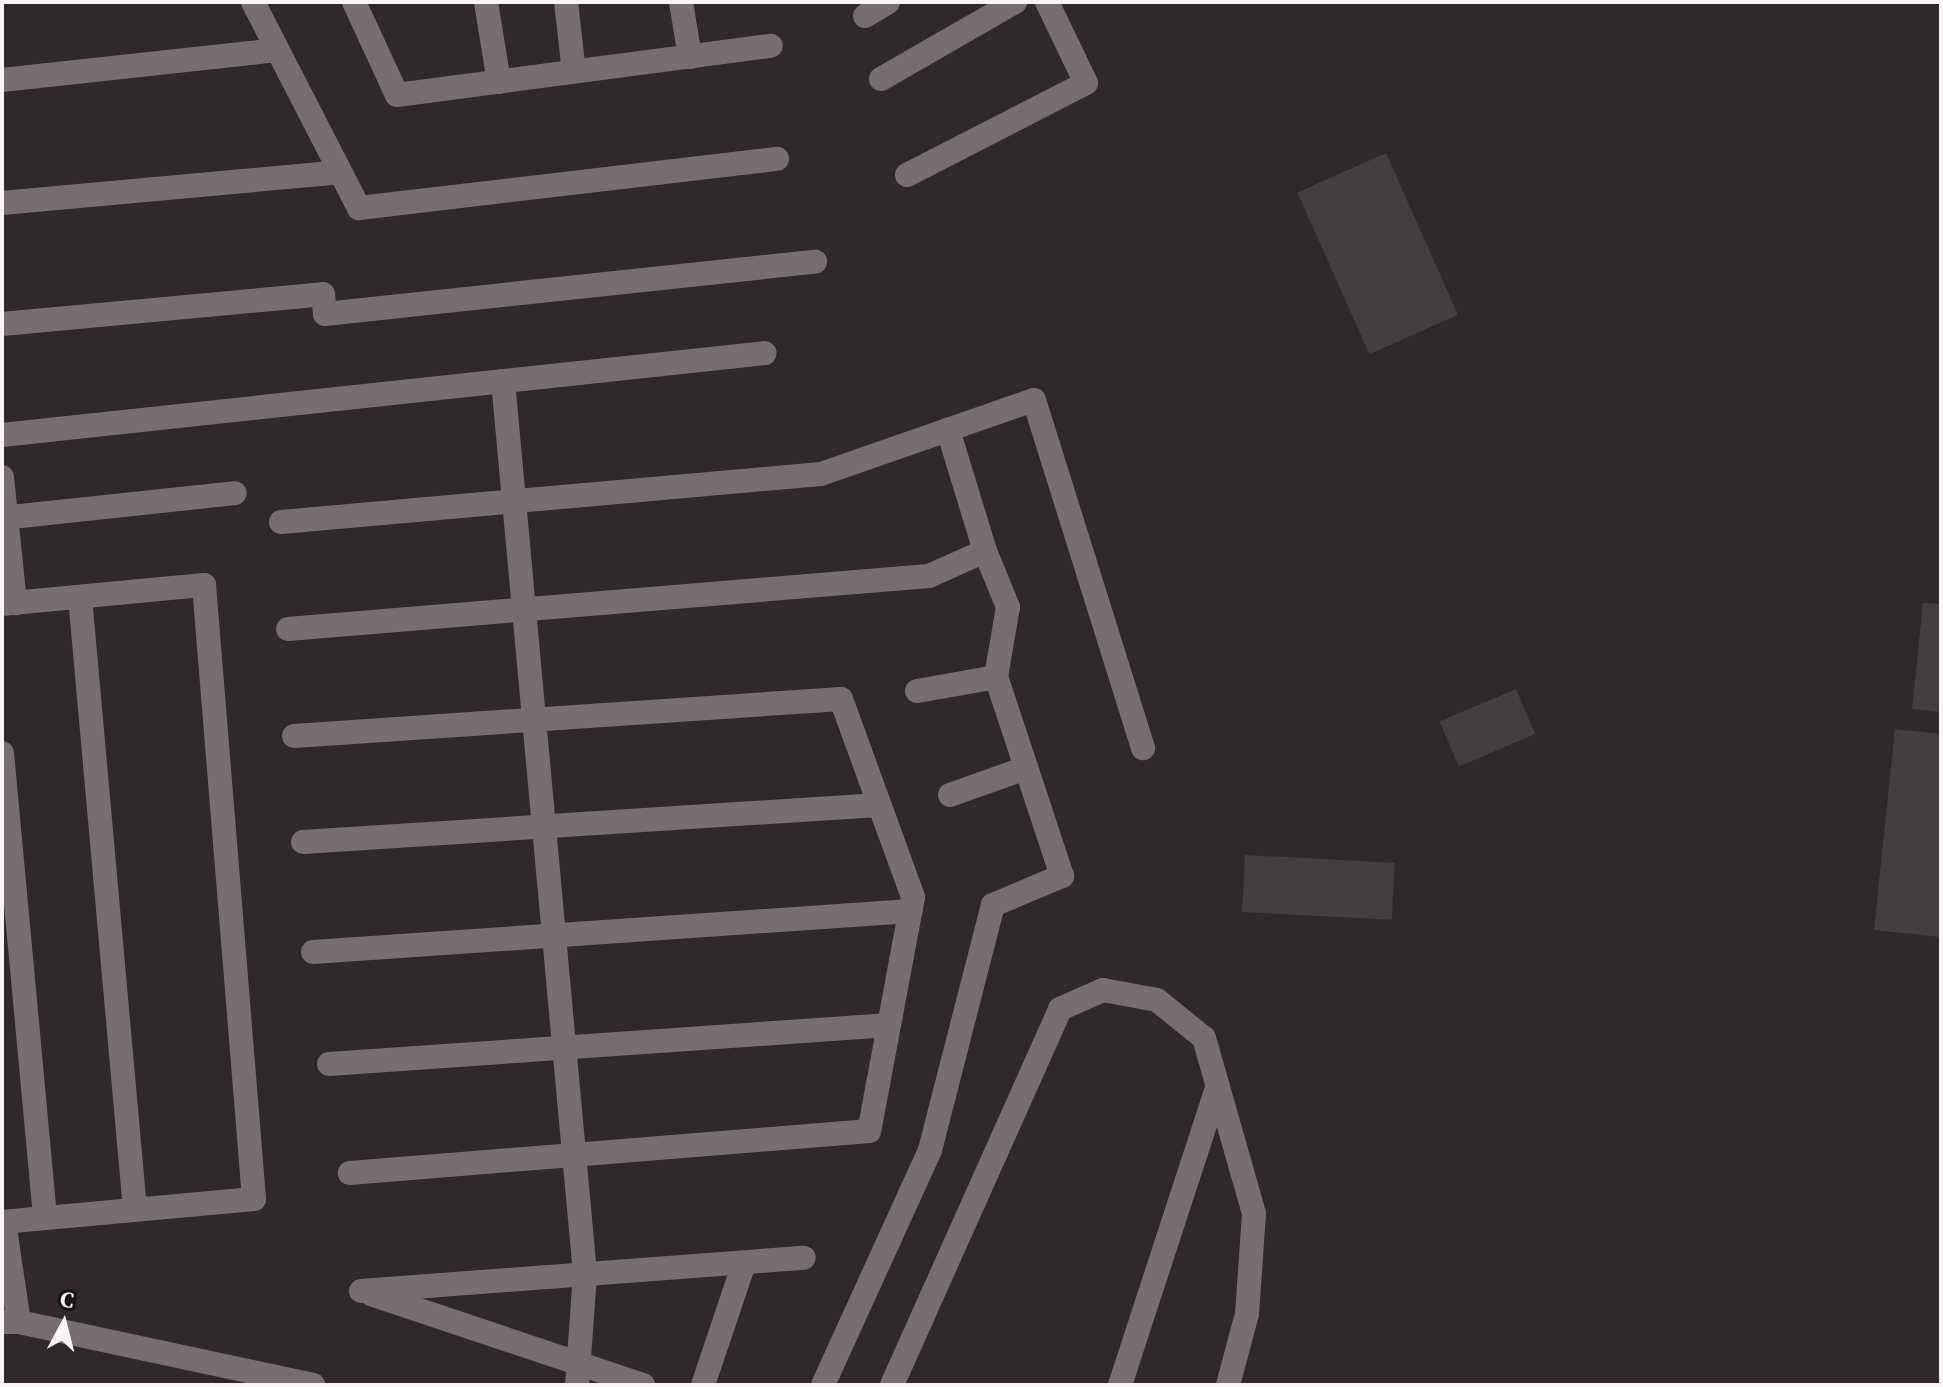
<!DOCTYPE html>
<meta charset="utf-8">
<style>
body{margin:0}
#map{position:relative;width:1943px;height:1387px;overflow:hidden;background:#30292a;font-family:"Source Serif 4",serif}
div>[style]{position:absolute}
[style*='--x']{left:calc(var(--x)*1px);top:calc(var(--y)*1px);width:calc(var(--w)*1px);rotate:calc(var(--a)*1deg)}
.building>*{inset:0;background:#453e3e;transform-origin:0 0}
.minor>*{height:24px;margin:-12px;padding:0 12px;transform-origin:12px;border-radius:12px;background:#776f6f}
span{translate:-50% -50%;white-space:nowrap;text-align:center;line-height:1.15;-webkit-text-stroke:7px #161313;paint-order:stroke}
.frame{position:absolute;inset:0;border:4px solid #f8f4f4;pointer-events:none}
.north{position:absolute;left:24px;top:1283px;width:80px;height:80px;-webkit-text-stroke:6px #161313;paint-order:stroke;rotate:7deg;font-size:22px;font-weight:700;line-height:32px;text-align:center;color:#f8f4f4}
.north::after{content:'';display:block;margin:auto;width:28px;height:36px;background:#f8f4f4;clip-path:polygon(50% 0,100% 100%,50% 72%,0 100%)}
</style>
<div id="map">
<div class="building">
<i style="left:1386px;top:153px;width:177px;height:97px;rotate:66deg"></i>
<i style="clip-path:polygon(1923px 603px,1941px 604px,1941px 712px,1912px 709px)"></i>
<i style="left:1516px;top:689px;width:49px;height:83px;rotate:67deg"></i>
<i style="clip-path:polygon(1895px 729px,1941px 734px,1941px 937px,1874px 930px)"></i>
<i style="left:1245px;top:855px;width:150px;height:57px;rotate:3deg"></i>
</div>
<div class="minor">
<i style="--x:253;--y:2;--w:232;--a:62.8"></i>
<i style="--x:359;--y:208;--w:421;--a:-6.7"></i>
<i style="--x:354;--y:2;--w:102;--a:65.2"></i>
<i style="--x:397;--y:95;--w:377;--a:-7.5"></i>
<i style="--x:486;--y:2;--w:81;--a:80.8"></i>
<i style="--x:566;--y:2;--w:70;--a:83.5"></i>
<i style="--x:681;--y:2;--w:56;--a:80.7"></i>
<i style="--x:865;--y:16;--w:27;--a:-31"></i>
<i style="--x:881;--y:79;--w:155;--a:-29.9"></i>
<i style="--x:2;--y:80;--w:276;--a:-6.2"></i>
<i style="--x:907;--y:175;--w:201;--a:-27.2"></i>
<i style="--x:1086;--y:83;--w:90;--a:-115.7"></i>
<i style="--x:2;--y:203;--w:339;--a:-5.2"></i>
<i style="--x:2;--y:324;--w:322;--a:-5.3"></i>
<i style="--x:323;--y:294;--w:20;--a:84"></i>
<i style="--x:325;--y:314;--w:493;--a:-6.1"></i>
<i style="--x:503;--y:381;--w:897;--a:84.75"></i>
<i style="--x:585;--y:1274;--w:111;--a:94.1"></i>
<i style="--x:2;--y:435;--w:767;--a:-6.13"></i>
<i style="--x:2;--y:477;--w:127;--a:84.1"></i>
<i style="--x:2;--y:518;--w:234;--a:-6.1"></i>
<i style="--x:281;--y:522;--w:542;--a:-5.08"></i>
<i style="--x:821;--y:474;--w:225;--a:-19.2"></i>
<i style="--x:1034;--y:400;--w:365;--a:72.6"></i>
<i style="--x:80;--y:597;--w:615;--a:84.87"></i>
<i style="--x:2;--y:604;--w:203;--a:-5.4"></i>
<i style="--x:204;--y:585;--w:616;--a:85.34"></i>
<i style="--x:254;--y:1199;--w:253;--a:174.8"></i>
<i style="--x:288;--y:629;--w:643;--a:-4.73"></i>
<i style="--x:929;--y:576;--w:61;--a:-24.1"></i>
<i style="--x:917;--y:691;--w:80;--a:-10"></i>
<i style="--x:294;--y:736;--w:548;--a:-3.87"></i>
<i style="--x:841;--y:699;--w:211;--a:70"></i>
<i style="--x:913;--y:897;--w:238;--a:100.6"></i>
<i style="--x:869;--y:1131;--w:521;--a:175.37"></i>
<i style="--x:2;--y:753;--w:467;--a:84.7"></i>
<i style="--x:950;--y:795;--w:81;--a:-19.6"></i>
<i style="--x:303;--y:842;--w:577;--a:-3.68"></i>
<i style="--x:313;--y:952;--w:599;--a:-3.92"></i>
<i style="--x:329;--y:1064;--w:561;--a:-3.98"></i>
<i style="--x:4;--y:1222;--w:101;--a:81.5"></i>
<i style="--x:361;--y:1291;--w:444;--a:-4.3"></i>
<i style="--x:371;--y:1294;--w:287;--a:18.5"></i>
<i style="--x:2;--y:1322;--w:17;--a:0"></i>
<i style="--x:19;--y:1322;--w:301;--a:12.1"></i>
<i style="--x:703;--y:1385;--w:129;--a:-71.4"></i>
<i style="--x:823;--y:1385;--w:258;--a:-65.5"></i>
<i style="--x:930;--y:1150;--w:253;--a:-75.6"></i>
<i style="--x:993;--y:905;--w:75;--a:-22.8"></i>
<i style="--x:1062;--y:876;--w:210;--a:-108.3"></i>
<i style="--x:996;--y:677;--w:71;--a:-80.3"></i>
<i style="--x:1008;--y:607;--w:61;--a:-112.3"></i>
<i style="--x:985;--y:551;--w:127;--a:-107"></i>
<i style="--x:892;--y:1385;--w:412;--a:-65.9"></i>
<i style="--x:1060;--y:1009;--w:47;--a:-23.8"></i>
<i style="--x:1103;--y:990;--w:55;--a:10.5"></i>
<i style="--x:1157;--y:1000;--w:60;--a:39"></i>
<i style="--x:1204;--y:1038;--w:183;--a:74.1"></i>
<i style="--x:1254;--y:1214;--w:100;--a:94"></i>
<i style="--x:1247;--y:1314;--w:73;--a:105"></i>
<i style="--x:1120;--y:1385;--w:315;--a:-71.9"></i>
</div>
<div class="frame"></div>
<div class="north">С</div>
</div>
